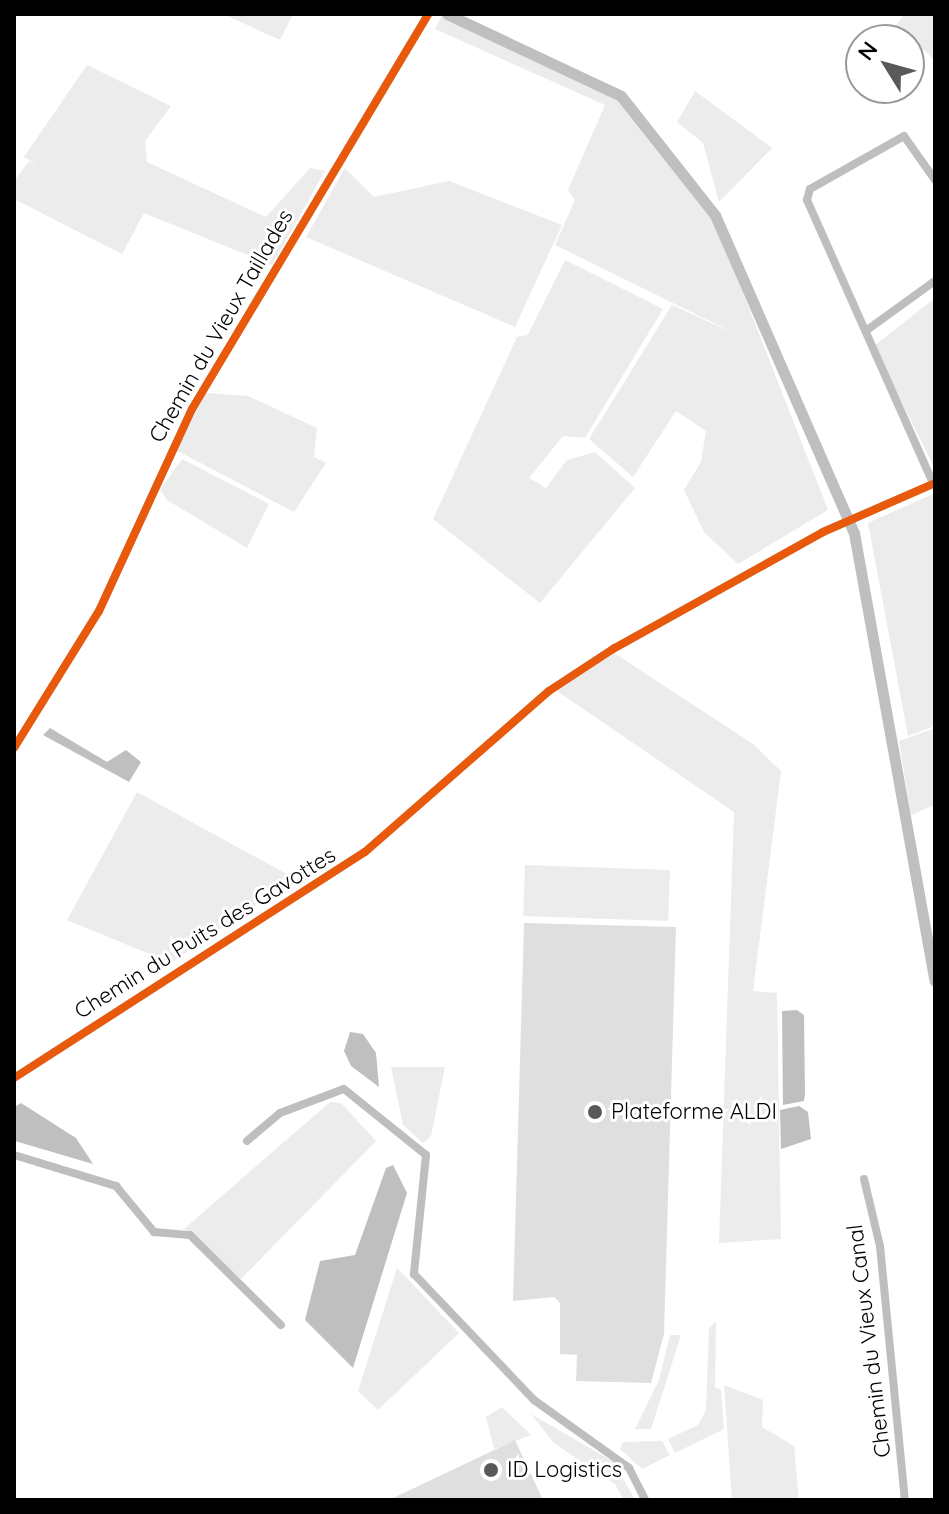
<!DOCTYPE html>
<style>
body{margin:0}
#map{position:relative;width:949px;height:1514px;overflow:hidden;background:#fff;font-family:Quicksand,sans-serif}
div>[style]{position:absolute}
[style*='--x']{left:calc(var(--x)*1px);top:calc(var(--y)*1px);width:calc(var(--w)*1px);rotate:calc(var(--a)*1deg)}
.green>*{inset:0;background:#ececec;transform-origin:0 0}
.water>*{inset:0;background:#bfbfbf}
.canal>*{height:11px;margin:-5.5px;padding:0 5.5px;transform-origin:5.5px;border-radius:5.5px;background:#bfbfbf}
.building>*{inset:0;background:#dfdfdf}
.minor>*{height:8px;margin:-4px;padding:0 4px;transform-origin:4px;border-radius:4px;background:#bebebe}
.cycleway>*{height:8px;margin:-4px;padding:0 4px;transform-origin:4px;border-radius:4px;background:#e8590c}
.dots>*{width:22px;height:22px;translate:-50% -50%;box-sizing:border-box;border:4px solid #fff;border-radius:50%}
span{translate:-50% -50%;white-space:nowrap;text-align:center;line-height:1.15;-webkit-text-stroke:6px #fff;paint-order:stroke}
.street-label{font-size:22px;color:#000}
.poi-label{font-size:22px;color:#000}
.left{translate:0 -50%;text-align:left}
.frame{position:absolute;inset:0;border:16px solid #000;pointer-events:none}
.north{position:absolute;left:845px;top:24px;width:80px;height:80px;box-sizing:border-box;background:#fff;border:2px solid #999;border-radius:50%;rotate:307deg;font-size:22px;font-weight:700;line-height:32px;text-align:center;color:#000}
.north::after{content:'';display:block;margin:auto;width:28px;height:36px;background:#595959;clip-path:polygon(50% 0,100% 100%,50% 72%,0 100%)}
</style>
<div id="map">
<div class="green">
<i style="clip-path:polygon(223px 14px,293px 14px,280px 40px)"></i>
<i style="clip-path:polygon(443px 14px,616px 97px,715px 221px,828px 510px,738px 564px,704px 532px,684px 490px,701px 462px,706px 431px,676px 411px,633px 477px,589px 439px,672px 305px,740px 336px,555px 245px,575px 200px,568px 190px,605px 105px,435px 29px)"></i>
<i style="clip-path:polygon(905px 14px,935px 14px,935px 60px,895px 26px)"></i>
<i style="clip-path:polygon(87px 65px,171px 106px,145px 141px,147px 162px,266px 217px,310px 168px,325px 171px,272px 265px,144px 213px,122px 254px,14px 199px,14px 181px,29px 161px,39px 165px,24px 157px)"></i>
<i style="clip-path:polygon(695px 91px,772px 148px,719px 202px,703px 143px,677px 122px)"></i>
<i style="clip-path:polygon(345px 168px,374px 197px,449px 181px,562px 225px,515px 327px,306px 237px)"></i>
<i style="clip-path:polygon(565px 260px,663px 309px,585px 438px,563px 436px,529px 478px,546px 488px,567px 460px,595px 452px,635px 488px,540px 603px,433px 519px,517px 337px,528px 335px)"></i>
<i style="clip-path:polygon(935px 298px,935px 469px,874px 346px)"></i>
<i style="clip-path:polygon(205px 393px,248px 396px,317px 428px,314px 457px,326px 463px,294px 512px,174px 449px)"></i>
<i style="clip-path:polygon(182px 459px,269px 504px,247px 548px,167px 500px,160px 490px)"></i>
<i style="clip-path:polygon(935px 493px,935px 726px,908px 736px,868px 523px)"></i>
<i style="clip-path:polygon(614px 653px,753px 744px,781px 771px,753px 991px,777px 993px,781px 1239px,719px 1243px,734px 812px,557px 691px)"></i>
<i style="clip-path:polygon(935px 728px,935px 805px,911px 815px,899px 741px)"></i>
<i style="clip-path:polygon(137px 792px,294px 878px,171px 963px,67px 920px)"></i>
<i style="left:525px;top:865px;width:145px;height:51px;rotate:2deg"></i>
<i style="clip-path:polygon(445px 1067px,431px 1136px,423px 1143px,403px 1125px,391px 1067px)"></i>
<i style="clip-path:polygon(330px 1102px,341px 1103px,376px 1141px,241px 1279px,184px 1229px)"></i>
<i style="clip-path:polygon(397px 1268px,459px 1333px,378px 1410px,358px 1391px)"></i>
<i style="clip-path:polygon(716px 1321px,715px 1388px,721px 1389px,724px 1429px,675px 1453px,668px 1439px,698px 1425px,706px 1410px,709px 1328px)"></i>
<i style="clip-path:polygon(670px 1335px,681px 1335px,651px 1429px,635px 1429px,659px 1380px)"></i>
<i style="clip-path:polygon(724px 1385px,763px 1400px,762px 1427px,794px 1446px,799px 1500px,732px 1500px)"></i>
<i style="clip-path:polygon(502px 1407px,531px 1435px,494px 1449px,486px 1417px)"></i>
<i style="clip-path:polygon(531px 1414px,614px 1462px,635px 1500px,624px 1500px,615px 1484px,554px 1443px)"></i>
<i style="clip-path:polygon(662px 1441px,670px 1455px,642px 1469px,620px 1449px,623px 1442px)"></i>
</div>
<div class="water">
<i style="clip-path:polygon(50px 728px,107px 762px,126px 750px,141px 762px,129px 782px,43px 735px)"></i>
<i style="clip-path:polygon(797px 1010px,804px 1015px,805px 1093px,804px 1101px,783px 1105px,782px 1011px)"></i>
<i style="clip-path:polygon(350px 1032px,363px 1034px,376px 1053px,379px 1087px,351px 1066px,344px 1051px)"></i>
<i style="clip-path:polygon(21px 1103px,76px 1138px,93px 1164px,15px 1141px,14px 1107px)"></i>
<i style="clip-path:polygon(799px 1106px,808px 1112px,811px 1139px,781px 1149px,780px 1110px)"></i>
<i style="clip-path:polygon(393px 1165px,407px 1193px,353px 1368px,305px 1320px,320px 1261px,355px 1255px,386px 1168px)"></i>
</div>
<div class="canal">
<i style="--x:447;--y:14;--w:192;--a:25.2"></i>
<i style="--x:621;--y:96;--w:152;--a:51.7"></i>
<i style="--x:715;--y:215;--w:347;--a:66.4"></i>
<i style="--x:854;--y:533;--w:455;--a:79.8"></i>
</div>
<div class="building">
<i style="clip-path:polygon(524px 923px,676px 927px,664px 1334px,651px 1383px,576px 1381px,577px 1355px,560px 1354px,560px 1303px,554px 1297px,513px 1301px)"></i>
<i style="clip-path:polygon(515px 1440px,543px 1500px,389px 1500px)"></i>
</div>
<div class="minor">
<i style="--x:867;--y:330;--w:84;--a:-35.8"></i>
<i style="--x:933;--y:483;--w:310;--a:-114"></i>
<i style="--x:807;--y:200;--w:11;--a:-75"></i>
<i style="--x:810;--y:189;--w:108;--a:-29.4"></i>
<i style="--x:904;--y:136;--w:54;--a:54.8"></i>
<i style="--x:14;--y:748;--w:161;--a:-58.2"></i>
<i style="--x:99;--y:611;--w:222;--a:-65.3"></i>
<i style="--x:192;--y:409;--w:460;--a:-59.1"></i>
<i style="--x:14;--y:1078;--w:417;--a:-32.8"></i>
<i style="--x:365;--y:852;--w:244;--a:-41.2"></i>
<i style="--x:549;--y:691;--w:77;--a:-33.3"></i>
<i style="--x:613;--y:649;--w:240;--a:-29.1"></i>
<i style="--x:823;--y:532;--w:122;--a:-23.6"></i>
<i style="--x:247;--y:1141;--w:43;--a:-40.3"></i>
<i style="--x:280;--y:1113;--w:68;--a:-20.6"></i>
<i style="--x:344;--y:1089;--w:105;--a:38.8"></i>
<i style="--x:426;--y:1155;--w:120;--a:95.8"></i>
<i style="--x:414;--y:1274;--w:174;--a:46.4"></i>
<i style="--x:534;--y:1400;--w:117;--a:35.6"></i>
<i style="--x:629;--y:1468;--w:36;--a:63"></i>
<i style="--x:14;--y:1155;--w:107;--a:16.9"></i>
<i style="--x:116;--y:1186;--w:60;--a:50.4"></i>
<i style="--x:154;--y:1232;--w:36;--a:5"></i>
<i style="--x:190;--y:1235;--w:128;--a:44.7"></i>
<i style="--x:864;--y:1179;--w:69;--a:76.6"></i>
<i style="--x:880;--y:1246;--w:255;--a:84.4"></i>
</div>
<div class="cycleway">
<i style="--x:14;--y:748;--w:161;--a:-58.2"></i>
<i style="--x:99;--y:611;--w:222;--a:-65.3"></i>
<i style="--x:192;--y:409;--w:460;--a:-59.1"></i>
<i style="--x:14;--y:1078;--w:417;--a:-32.8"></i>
<i style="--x:365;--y:852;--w:244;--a:-41.2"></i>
<i style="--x:549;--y:691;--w:77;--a:-33.3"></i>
<i style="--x:613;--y:649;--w:240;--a:-29.1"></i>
<i style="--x:823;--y:532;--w:122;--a:-23.6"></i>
</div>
<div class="dots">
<i style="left:595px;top:1112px;background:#595959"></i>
<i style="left:491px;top:1470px;background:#595959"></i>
</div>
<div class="street-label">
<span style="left:221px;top:326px;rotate:-60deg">Chemin du Vieux Taillades</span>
<span style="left:205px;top:933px;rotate:-32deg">Chemin du Puits des Gavottes</span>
<span style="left:869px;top:1341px;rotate:-97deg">Chemin du Vieux Canal</span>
</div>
<div class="poi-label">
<span class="left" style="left:611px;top:1112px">Plateforme ALDI</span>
<span class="left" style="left:507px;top:1470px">ID Logistics</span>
</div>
<div class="frame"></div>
<div class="north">N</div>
</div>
